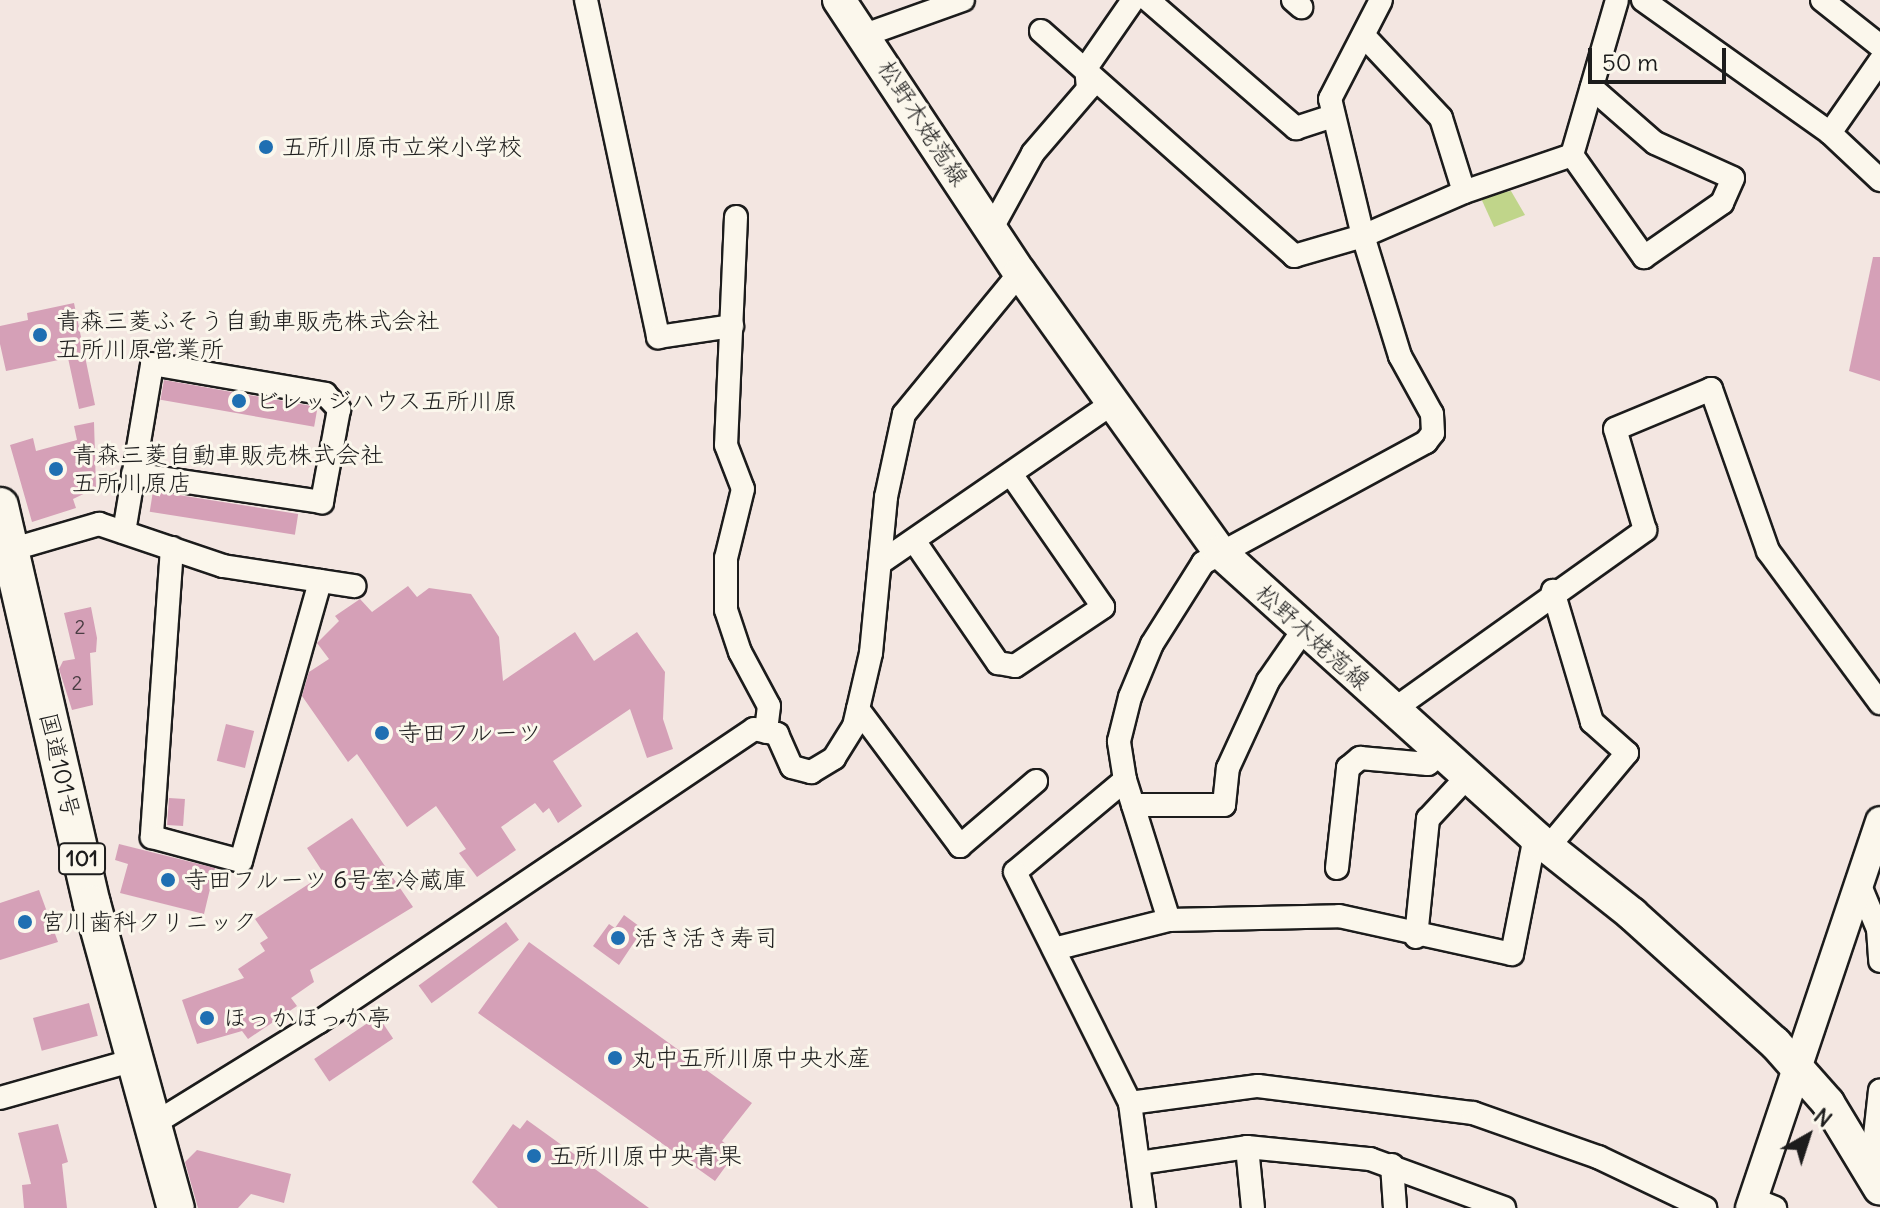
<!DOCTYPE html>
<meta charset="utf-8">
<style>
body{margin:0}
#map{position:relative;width:1880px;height:1208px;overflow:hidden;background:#f3e6e1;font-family:Delius,"Klee One",sans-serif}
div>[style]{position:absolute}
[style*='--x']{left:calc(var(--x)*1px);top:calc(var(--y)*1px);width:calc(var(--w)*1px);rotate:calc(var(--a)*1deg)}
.green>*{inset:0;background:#c0d58a}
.building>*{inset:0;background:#d5a0b7;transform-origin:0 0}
.roads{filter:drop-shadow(2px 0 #1c1c1c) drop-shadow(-2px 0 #1c1c1c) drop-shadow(0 2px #1c1c1c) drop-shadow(0 -2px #1c1c1c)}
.minor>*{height:22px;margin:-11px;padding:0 11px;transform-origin:11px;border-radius:11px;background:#fbf7ec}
.tertiary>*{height:28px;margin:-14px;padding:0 14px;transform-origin:14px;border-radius:14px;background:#fbf7ec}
.secondary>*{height:32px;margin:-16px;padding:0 16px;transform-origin:16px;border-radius:16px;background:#fbf7ec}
.trunk>*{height:36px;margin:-18px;padding:0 18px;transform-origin:18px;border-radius:18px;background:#fbf7ec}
.dots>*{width:22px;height:22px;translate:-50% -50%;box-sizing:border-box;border:4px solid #fbf7ec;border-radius:50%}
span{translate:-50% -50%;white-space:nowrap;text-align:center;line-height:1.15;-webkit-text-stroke:6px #fbf7ec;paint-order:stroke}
.number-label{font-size:20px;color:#4a3d43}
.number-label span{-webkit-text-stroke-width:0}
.shield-label span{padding:2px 6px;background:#fbf7ec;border:2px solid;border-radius:6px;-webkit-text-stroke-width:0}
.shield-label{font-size:22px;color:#1c1c1c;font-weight:700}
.street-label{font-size:24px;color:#1c1c1c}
.poi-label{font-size:24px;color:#1c1c1c}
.left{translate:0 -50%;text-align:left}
.north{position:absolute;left:1768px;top:1096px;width:80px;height:80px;-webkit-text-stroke:6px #fbf7ec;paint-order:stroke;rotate:39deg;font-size:22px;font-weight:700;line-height:32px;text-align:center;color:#1c1c1c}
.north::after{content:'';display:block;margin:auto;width:28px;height:36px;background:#1c1c1c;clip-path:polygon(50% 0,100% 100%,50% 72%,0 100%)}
.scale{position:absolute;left:1588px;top:48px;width:138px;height:36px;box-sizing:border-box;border:4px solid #1c1c1c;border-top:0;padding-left:10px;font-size:24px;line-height:28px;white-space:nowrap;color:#1c1c1c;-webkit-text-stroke:6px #fbf7ec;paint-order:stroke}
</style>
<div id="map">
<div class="green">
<i style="clip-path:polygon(1511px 191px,1525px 215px,1494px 227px,1480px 196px)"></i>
</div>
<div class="building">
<i style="clip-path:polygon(1873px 257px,1880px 257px,1880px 381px,1849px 371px)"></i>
<i style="clip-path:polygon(74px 303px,95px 405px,79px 409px,68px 358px,6px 371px,0 344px,0 326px,28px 320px,27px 313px)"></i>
<i style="left:164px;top:380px;width:156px;height:20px;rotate:10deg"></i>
<i style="clip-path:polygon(94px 422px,96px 488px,73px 499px,76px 508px,32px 522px,10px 445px,33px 438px,36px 451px,77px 440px,74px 426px)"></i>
<i style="left:153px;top:491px;width:147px;height:21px;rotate:9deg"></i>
<i style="clip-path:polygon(408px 586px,417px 597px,429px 588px,471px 594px,499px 637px,503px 681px,575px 632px,594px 661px,637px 632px,665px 672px,663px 719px,673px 749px,647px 758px,630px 709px,553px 761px,582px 806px,558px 823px,549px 808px,543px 813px,535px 803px,501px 827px,516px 850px,477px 877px,459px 853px,466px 849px,436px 806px,407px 827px,357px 754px,348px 762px,302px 696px,309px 672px,329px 659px,317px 643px,339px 621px,335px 616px,360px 599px,372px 612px)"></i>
<i style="clip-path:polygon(91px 607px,97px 638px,96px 652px,90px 653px,93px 705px,72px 710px,59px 669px,63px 661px,75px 659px,64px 613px)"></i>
<i style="left:226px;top:724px;width:29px;height:38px;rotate:14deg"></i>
<i style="left:169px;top:798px;width:16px;height:27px;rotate:4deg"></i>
<i style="clip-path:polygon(352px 818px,413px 907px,310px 970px,314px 982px,291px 998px,297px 1006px,248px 1039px,242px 1031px,197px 1044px,182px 1000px,244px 978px,238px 969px,265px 951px,260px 943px,268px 938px,255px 919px,324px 874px,307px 848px)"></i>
<i style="clip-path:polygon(119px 844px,215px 868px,204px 914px,120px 893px,128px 864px,115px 860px)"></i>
<i style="clip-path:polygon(39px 890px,58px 942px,0 960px,0 903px)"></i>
<i style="clip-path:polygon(624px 915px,643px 929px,619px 965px,593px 946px,609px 924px,615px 928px)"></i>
<i style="left:506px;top:922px;width:22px;height:108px;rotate:54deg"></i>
<i style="clip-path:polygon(529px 942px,752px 1103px,722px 1141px,736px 1152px,715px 1181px,478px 1013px)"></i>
<i style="left:89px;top:1003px;width:34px;height:58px;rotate:75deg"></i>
<i style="left:378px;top:1016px;width:27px;height:77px;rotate:56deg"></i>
<i style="clip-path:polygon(527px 1120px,649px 1208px,498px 1208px,472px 1182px,513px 1124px,520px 1129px)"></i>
<i style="clip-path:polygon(58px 1124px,68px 1162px,62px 1164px,67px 1208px,24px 1208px,22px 1185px,31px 1184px,18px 1133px)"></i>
<i style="clip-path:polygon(197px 1150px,291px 1174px,284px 1203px,251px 1194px,238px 1208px,198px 1208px,185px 1162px)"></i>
</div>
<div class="roads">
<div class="minor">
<i style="--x:586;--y:0;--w:345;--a:77.9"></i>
<i style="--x:658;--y:337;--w:75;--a:-8.5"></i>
<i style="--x:1148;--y:0;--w:196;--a:40.9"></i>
<i style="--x:1296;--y:128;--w:38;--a:-18"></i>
<i style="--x:1293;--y:0;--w:11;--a:41"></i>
<i style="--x:1643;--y:0;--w:229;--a:35.4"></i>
<i style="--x:1830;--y:133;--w:88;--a:-55.2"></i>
<i style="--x:1822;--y:0;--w:74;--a:38.4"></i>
<i style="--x:1041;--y:31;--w:339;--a:41.6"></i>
<i style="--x:1294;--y:256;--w:72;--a:-16.2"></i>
<i style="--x:1363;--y:236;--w:110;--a:-23.5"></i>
<i style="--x:1464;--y:192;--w:114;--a:-18.9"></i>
<i style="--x:865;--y:35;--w:104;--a:-19.7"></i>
<i style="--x:1364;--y:36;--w:112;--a:46.8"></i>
<i style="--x:1441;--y:118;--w:77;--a:72.7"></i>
<i style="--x:1830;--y:133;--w:69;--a:43.2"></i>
<i style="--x:1572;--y:155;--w:125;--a:54.8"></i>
<i style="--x:1644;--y:257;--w:95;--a:-34.7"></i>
<i style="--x:1722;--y:203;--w:27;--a:-66"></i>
<i style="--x:1733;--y:178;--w:85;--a:-155.8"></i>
<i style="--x:1655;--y:143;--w:84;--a:-138.9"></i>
<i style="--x:1572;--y:155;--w:161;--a:-73.8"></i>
<i style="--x:736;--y:217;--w:228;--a:92.5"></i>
<i style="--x:726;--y:445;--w:47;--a:68.9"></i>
<i style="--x:743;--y:489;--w:71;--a:103.8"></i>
<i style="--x:726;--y:558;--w:52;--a:90"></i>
<i style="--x:726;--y:610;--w:44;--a:71.6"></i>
<i style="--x:740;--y:652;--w:61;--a:61.8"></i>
<i style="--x:769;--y:706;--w:26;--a:97"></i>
<i style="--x:992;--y:228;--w:85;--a:-61.3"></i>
<i style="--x:1033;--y:153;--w:84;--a:-49.3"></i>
<i style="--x:1088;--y:89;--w:21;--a:-95"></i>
<i style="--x:1086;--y:68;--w:83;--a:-55.3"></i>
<i style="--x:124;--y:532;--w:170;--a:-80.5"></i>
<i style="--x:152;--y:364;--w:176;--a:9.8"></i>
<i style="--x:325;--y:394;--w:21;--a:47"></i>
<i style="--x:339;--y:409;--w:95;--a:100.4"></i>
<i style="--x:322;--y:502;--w:191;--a:-171.6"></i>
<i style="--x:915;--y:542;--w:147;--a:55.6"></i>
<i style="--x:998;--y:663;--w:17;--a:10"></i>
<i style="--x:1015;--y:666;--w:106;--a:-33.8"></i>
<i style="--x:1103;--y:607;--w:162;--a:-124.7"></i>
<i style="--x:172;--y:548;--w:290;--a:94"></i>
<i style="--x:152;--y:837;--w:92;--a:15.1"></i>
<i style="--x:241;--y:861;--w:291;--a:-74.2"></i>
<i style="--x:10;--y:550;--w:93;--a:-16.3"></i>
<i style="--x:99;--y:524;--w:131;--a:18.7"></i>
<i style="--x:223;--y:566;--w:133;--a:8.7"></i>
<i style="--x:880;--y:563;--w:280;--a:-34.5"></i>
<i style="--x:858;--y:709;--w:171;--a:53.3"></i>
<i style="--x:960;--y:846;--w:100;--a:-40.5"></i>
<i style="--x:1393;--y:710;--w:310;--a:-35.5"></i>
<i style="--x:1645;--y:530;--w:105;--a:-106.5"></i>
<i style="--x:1615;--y:429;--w:104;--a:-22.6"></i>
<i style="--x:1711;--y:389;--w:172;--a:70.6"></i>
<i style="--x:1768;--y:551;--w:189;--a:53.6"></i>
<i style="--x:1125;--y:780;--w:143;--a:140.1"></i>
<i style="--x:1015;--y:872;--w:258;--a:63.5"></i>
<i style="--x:1130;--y:1103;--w:106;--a:82.4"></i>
<i style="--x:1133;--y:805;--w:91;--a:0"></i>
<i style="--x:1224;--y:805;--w:37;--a:-84"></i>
<i style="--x:1228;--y:768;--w:96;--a:-65.3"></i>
<i style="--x:1268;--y:681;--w:63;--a:-55.3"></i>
<i style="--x:1550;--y:845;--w:120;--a:-50.1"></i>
<i style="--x:1627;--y:753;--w:47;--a:-138.5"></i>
<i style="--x:1592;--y:722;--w:137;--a:-106.6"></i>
<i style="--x:1337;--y:868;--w:101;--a:-83.7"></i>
<i style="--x:1348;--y:768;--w:16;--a:-40"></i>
<i style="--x:1360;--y:758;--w:68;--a:5"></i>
<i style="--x:1428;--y:764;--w:17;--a:-40"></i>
<i style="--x:1858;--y:881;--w:52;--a:67.4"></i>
<i style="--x:1878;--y:929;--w:32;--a:86"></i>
<i style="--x:1169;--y:920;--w:147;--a:-107.4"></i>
<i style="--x:1125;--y:780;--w:39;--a:-99"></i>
<i style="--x:1119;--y:741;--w:45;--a:-76"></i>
<i style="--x:1130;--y:697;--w:57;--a:-67.5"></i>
<i style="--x:1152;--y:644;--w:96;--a:-57.8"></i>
<i style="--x:1203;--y:563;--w:254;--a:-28.5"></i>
<i style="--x:1426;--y:442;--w:11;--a:-52"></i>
<i style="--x:1433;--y:433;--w:19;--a:-93"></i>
<i style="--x:1432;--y:414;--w:66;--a:-118.9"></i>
<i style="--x:1400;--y:356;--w:126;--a:-107.1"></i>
<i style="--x:1363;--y:236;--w:141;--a:-103.5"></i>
<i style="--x:1330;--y:99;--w:111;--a:-62.7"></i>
<i style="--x:1416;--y:937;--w:119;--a:-84.2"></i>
<i style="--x:1428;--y:819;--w:57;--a:-47.1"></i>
<i style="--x:1054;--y:949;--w:119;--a:-14.2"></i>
<i style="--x:1169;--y:920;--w:170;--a:-1.3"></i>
<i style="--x:1339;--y:916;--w:177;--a:12.4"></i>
<i style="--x:1512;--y:954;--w:119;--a:-78.9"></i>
<i style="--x:0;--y:1098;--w:139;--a:-15.8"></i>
<i style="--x:1130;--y:1103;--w:129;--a:-7.6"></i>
<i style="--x:1258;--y:1086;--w:217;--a:7.2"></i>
<i style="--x:1473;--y:1113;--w:133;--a:19.4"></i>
<i style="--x:1598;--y:1157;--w:119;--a:25.5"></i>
<i style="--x:152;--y:1125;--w:196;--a:-31.7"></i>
<i style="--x:319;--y:1022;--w:524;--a:-33.96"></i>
<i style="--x:754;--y:729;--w:24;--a:12"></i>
<i style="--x:777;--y:734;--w:36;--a:66"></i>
<i style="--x:792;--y:767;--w:20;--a:15"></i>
<i style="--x:811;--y:772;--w:27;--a:-31"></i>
<i style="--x:834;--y:758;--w:38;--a:-58"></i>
<i style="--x:854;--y:726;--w:75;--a:-76.9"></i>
<i style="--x:871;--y:653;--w:157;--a:-84.5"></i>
<i style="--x:886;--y:497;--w:85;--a:-77.8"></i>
<i style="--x:904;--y:414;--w:183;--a:-50.6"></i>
<i style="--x:1247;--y:1147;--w:61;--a:84.4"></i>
<i style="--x:1139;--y:1163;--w:109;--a:-8.4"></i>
<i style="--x:1247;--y:1147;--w:124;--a:5.6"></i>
<i style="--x:1370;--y:1159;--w:143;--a:20.1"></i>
<i style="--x:1392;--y:1165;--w:43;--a:86"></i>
<i style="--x:1871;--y:1172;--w:82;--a:-83.7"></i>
<i style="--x:1753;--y:1199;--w:24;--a:22"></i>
</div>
<div class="tertiary">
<i style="--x:1750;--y:1208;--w:408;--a:-71.4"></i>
</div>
<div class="secondary">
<i style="--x:839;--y:0;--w:328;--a:56.5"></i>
<i style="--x:1020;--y:273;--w:343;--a:54.4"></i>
<i style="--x:1220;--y:552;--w:425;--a:42.1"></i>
<i style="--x:1535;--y:837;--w:124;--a:38.4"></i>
<i style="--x:1632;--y:914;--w:193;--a:42.1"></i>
<i style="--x:1775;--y:1043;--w:80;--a:48.5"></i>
<i style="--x:1828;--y:1103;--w:100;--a:58.8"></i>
</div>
<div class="trunk">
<i style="--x:0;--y:506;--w:408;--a:77"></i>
<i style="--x:92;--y:904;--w:315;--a:74.6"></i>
</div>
</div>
<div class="dots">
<i style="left:266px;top:147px;background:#1f6fb2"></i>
<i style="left:40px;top:335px;background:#1f6fb2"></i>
<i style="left:239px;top:401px;background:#1f6fb2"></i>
<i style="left:56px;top:469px;background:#1f6fb2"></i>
<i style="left:382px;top:733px;background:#1f6fb2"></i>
<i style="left:168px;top:880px;background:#1f6fb2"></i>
<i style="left:25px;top:922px;background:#1f6fb2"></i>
<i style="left:618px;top:938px;background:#1f6fb2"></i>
<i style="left:207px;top:1018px;background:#1f6fb2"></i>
<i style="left:615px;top:1058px;background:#1f6fb2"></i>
<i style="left:534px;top:1156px;background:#1f6fb2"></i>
</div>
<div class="number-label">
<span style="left:80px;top:626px">2</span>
<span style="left:77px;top:682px">2</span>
</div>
<div class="shield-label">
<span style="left:82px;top:859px">101</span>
</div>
<div class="street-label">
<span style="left:923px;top:123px;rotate:57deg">松野木姥萢線</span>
<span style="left:1313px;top:637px;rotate:42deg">松野木姥萢線</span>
<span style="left:60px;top:765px;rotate:77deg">国道101号</span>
</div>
<div class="poi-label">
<span class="left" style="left:282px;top:147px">五所川原市立栄小学校</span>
<span class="left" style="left:56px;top:335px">青森三菱ふそう自動車販売株式会社<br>五所川原営業所</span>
<span class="left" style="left:255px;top:401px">ビレッジハウス五所川原</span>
<span class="left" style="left:72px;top:469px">青森三菱自動車販売株式会社<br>五所川原店</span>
<span class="left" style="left:398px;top:733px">寺田フルーツ</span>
<span class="left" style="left:184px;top:880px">寺田フルーツ 6号室冷蔵庫</span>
<span class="left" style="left:41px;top:922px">宮川歯科クリニック</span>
<span class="left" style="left:634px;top:938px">活き活き寿司</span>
<span class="left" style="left:223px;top:1018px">ほっかほっか亭</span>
<span class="left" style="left:631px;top:1058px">丸中五所川原中央水産</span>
<span class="left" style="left:550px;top:1156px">五所川原中央青果</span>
</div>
<div class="north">N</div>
<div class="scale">50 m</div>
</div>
